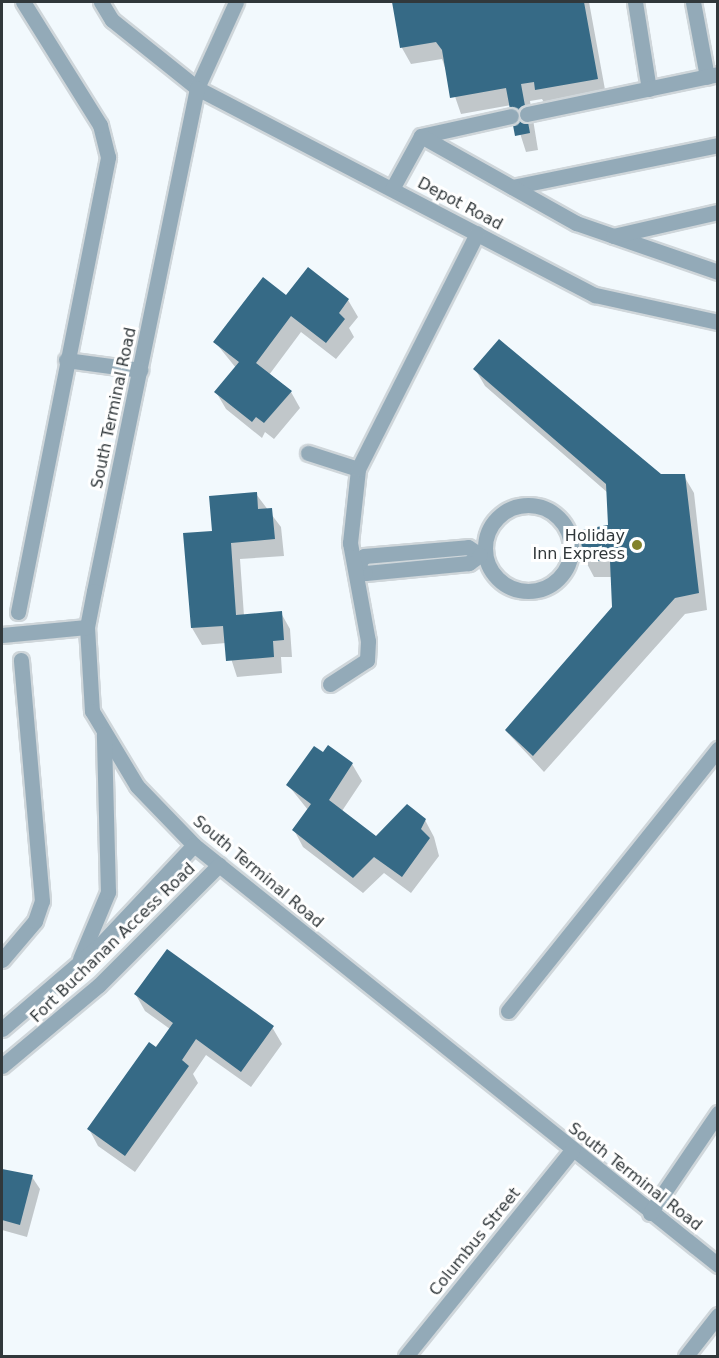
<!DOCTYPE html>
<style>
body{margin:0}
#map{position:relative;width:719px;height:1358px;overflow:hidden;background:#f2f9fd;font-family:"DejaVu Sans",sans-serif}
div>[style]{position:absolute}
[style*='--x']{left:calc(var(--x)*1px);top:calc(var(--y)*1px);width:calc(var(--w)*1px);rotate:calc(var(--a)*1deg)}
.shadow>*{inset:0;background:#0003}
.building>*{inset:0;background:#366a86}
.roads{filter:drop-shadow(2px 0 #cfd6da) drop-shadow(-2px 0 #cfd6da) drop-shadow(0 2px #cfd6da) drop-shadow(0 -2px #cfd6da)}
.minor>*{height:15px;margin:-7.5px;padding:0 7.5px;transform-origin:7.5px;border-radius:7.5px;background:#93aab8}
.minor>.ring{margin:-7.5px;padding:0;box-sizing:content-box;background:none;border:15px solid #93aab8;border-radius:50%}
.dots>*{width:16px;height:16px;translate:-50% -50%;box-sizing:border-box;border:3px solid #fff;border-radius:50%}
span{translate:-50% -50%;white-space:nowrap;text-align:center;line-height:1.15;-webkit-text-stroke:6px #fff;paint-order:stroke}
.street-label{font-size:16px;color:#31383b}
.poi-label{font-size:16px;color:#31383b}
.right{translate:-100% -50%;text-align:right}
.frame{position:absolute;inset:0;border:3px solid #31383b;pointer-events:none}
</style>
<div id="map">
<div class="shadow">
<i style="clip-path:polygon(393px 2px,589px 2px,606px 95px,546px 106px,542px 99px,530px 101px,538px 150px,526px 152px,511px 105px,461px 114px,442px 59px,411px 64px,402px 48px)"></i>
<i style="clip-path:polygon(286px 297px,348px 300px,358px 317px,349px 328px,354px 337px,336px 359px,301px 332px,269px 375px,291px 392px,300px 408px,274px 439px,265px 432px,262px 438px,226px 409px,216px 392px,236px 368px,215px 342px)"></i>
<i style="clip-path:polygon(475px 369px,660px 476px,684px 476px,694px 493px,707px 610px,685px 614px,544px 772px,506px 731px,614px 607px,612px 577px,594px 577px,585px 560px,609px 526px,608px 493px,485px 386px)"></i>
<i style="clip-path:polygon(256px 494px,281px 527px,284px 556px,240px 559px,244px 616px,281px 613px,290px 629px,292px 657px,281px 657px,282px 673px,237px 677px,226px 643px,202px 645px,192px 628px,185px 535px,214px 532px)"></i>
<i style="clip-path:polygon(352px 764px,362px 781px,342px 811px,376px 838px,425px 820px,434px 837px,439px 856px,411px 893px,384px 873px,363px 893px,303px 847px,294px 830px,308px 810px,288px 785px)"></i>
<i style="clip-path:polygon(136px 995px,272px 1027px,282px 1044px,251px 1087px,206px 1055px,193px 1074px,198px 1083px,135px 1172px,98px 1146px,89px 1129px,170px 1029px,145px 1011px)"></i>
<i style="clip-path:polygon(2px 1171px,32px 1177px,40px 1189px,27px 1237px,2px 1230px)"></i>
</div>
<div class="building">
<i style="clip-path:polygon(392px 2px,584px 2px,598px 79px,535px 90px,534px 82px,521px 84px,530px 133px,515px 136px,506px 88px,450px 98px,442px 50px,436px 42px,400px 48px)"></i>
<i style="clip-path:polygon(308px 267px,349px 299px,339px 313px,345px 319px,326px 343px,291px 316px,256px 363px,292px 391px,264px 423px,256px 417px,252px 422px,214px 392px,239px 362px,213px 342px,263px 277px,286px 295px)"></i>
<i style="clip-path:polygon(499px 339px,661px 474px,685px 474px,699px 593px,675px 598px,533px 756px,505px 730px,612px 607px,610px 561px,583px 561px,580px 530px,608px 525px,606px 484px,473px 369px)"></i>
<i style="clip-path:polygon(257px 492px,258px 509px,272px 508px,275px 539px,231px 543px,236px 615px,282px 611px,284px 640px,273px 641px,274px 657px,226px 661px,223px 626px,191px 628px,183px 533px,212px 531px,209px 496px)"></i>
<i style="clip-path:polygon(328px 745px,353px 763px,329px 800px,376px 836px,407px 804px,426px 819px,421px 829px,430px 838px,402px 877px,374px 857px,353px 878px,292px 830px,311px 804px,286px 785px,314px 746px,323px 752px)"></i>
<i style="clip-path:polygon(167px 949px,274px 1026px,241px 1072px,196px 1039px,182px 1060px,189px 1066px,125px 1156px,87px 1129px,149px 1042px,156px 1047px,173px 1023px,134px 994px)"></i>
<i style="clip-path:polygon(2px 1169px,33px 1175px,20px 1225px,2px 1220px)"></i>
</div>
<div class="roads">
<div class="minor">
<i style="--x:101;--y:2;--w:21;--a:59"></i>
<i style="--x:112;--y:20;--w:109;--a:38.7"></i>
<i style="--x:197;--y:88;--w:449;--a:27.5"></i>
<i style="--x:595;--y:295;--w:126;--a:12.4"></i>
<i style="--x:236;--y:2;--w:94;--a:114.4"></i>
<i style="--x:197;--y:88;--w:513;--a:101.57"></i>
<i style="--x:94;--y:591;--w:37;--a:101"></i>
<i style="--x:87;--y:627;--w:84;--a:86.6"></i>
<i style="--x:92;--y:711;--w:87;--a:59"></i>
<i style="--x:137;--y:786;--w:82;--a:46"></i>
<i style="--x:194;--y:845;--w:672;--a:38.71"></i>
<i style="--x:635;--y:2;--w:88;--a:80.9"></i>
<i style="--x:693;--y:2;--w:76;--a:79.4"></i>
<i style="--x:527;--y:114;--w:195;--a:-11.8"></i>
<i style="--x:421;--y:136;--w:92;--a:-12.5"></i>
<i style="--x:512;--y:187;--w:210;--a:-11.5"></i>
<i style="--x:392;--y:189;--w:60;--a:-61.3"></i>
<i style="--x:421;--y:136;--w:178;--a:29.3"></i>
<i style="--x:576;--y:223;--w:150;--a:19"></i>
<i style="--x:613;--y:236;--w:108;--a:-12.9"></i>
<i style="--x:66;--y:360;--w:75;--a:7.7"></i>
<i style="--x:308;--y:453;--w:52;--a:17.7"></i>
<i class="ring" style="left:485px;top:505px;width:71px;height:71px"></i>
<i style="--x:468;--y:547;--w:14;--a:34"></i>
<i style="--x:480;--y:555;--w:14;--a:144"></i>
<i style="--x:469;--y:563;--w:104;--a:174.5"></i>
<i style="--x:365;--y:573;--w:11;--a:-139"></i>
<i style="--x:357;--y:566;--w:12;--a:-55"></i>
<i style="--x:364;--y:556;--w:104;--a:-4.9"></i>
<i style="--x:18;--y:612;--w:464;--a:-78.8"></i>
<i style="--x:108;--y:157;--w:33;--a:-104"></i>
<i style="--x:100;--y:125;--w:145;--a:-122"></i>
<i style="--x:2;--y:635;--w:85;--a:-5.4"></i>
<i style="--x:330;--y:684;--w:44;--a:-33"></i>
<i style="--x:367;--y:660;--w:19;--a:-87"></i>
<i style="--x:368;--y:641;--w:100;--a:-100.4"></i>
<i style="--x:350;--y:543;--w:74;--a:-83.8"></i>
<i style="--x:358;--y:469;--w:264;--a:-63.2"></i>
<i style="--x:80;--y:959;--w:73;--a:-67.3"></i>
<i style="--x:108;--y:892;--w:158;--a:-91.5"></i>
<i style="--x:2;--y:960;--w:51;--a:-49.8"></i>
<i style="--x:35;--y:921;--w:21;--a:-71"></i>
<i style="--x:42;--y:901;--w:242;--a:-95"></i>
<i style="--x:508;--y:1011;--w:336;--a:-51.3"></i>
<i style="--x:2;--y:1029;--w:129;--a:-40.6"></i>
<i style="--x:100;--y:945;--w:137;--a:-46.8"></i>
<i style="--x:2;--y:1066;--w:126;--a:-39.9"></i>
<i style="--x:99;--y:985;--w:170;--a:-45"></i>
<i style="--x:650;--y:1213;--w:121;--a:-55.8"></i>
<i style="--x:406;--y:1356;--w:265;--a:-51.1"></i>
<i style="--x:686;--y:1356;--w:52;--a:-52"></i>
</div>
</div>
<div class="dots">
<i style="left:637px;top:545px;background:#82822b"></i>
</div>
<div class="street-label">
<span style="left:460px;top:204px;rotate:28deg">Depot Road</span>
<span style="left:114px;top:408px;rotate:-78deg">South Terminal Road</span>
<span style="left:258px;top:872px;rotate:40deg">South Terminal Road</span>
<span style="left:113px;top:943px;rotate:-44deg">Fort Buchanan Access Road</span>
<span style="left:635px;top:1177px;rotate:38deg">South Terminal Road</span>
<span style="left:475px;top:1242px;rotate:-51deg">Columbus Street</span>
</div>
<div class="poi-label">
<span class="right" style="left:625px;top:545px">Holiday<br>Inn Express</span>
</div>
<div class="frame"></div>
</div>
